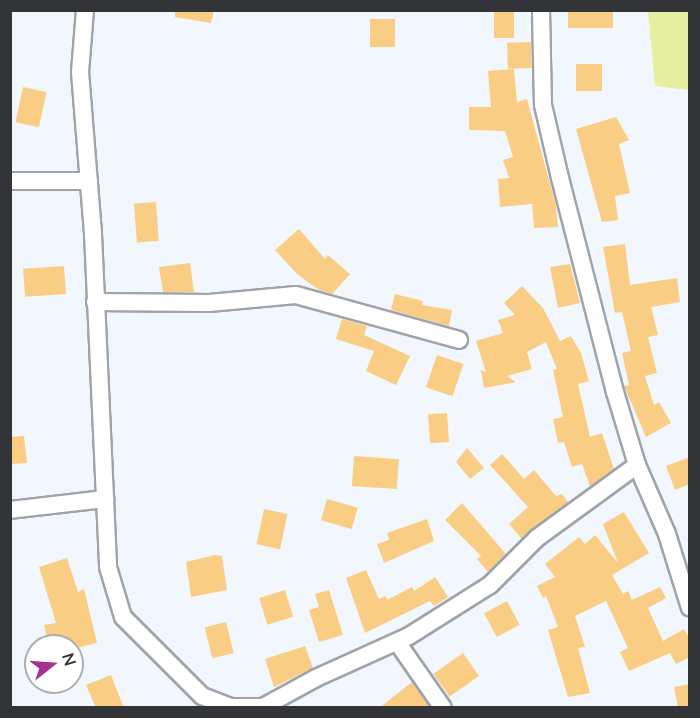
<!DOCTYPE html>
<style>
body{margin:0}
#map{position:relative;width:700px;height:718px;overflow:hidden;background:#f2f7fe;font-family:Lato,sans-serif}
div>[style]{position:absolute}
[style*='--x']{left:calc(var(--x)*1px);top:calc(var(--y)*1px);width:calc(var(--w)*1px);rotate:calc(var(--a)*1deg)}
.green>*{inset:0;background:#e6ee9f}
.building>*{inset:0;background:#f9ce84;transform-origin:0 0}
.roads{filter:drop-shadow(2px 0 #9fa4aa) drop-shadow(-2px 0 #9fa4aa) drop-shadow(0 2px #9fa4aa) drop-shadow(0 -2px #9fa4aa)}
.minor>*{height:16px;margin:-8px;padding:0 8px;transform-origin:8px;border-radius:8px;background:#fff}
span{translate:-50% -50%;white-space:nowrap;text-align:center;line-height:1.15;-webkit-text-stroke:5px #fff;paint-order:stroke}
.frame{position:absolute;inset:0;border:12px solid #323437;pointer-events:none}
.north{position:absolute;left:24px;top:634px;width:60px;height:60px;box-sizing:border-box;background:#fff;border:2px solid #adaeaf;border-radius:50%;rotate:73deg;font-size:16px;font-weight:700;line-height:24px;text-align:center;color:#323437}
.north::after{content:'';display:block;margin:auto;width:21px;height:27px;background:#a43390;clip-path:polygon(50% 0,100% 100%,50% 72%,0 100%)}
</style>
<div id="map">
<div class="green">
<i style="clip-path:polygon(648px 11px,689px 11px,689px 90px,655px 86px)"></i>
</div>
<div class="building">
<i style="clip-path:polygon(175px 10px,214px 10px,211px 23px,175px 17px)"></i>
<i style="left:494px;top:10px;width:20px;height:28px"></i>
<i style="left:568px;top:11px;width:45px;height:17px"></i>
<i style="left:395px;top:19px;width:28px;height:25px;rotate:90deg"></i>
<i style="left:531px;top:42px;width:26px;height:24px;rotate:88deg"></i>
<i style="left:576px;top:64px;width:26px;height:27px"></i>
<i style="clip-path:polygon(514px 69px,517px 102px,527px 99px,556px 206px,558px 227px,534px 228px,532px 204px,500px 207px,498px 179px,509px 178px,503px 160px,513px 157px,505px 131px,469px 130px,469px 107px,491px 107px,488px 71px)"></i>
<i style="left:23px;top:87px;width:24px;height:36px;rotate:12deg"></i>
<i style="clip-path:polygon(616px 117px,629px 140px,619px 144px,630px 193px,615px 196px,618px 220px,602px 222px,576px 129px)"></i>
<i style="left:156px;top:202px;width:39px;height:22px;rotate:86deg"></i>
<i style="clip-path:polygon(299px 229px,325px 259px,328px 255px,350px 274px,332px 294px,319px 290px,297px 274px,275px 250px)"></i>
<i style="clip-path:polygon(625px 244px,630px 285px,677px 278px,680px 302px,651px 307px,658px 335px,648px 337px,657px 373px,645px 376px,654px 405px,659px 402px,671px 423px,646px 437px,624px 386px,629px 385px,622px 353px,631px 351px,622px 312px,615px 313px,603px 247px)"></i>
<i style="clip-path:polygon(190px 263px,194px 292px,163px 292px,159px 267px)"></i>
<i style="clip-path:polygon(570px 264px,580px 303px,558px 308px,550px 267px)"></i>
<i style="left:64px;top:266px;width:28px;height:41px;rotate:86deg"></i>
<i style="clip-path:polygon(522px 286px,543px 308px,560px 341px,571px 336px,581px 353px,589px 381px,578px 384px,590px 437px,602px 433px,614px 469px,590px 486px,582px 464px,572px 467px,564px 442px,558px 443px,553px 419px,563px 417px,553px 370px,557px 369px,546px 342px,527px 352px,532px 369px,507px 376px,516px 382px,484px 388px,481px 370px,486px 372px,476px 341px,503px 333px,498px 320px,515px 315px,504px 303px)"></i>
<i style="clip-path:polygon(395px 294px,423px 301px,422px 305px,452px 310px,449px 326px,391px 310px)"></i>
<i style="clip-path:polygon(342px 319px,367px 326px,364px 335px,410px 356px,396px 385px,366px 371px,374px 351px,336px 339px)"></i>
<i style="left:437px;top:355px;width:28px;height:34px;rotate:19deg"></i>
<i style="left:447px;top:413px;width:29px;height:19px;rotate:86deg"></i>
<i style="clip-path:polygon(24px 436px,27px 463px,10px 464px,10px 437px)"></i>
<i style="clip-path:polygon(467px 448px,484px 468px,470px 479px,456px 462px)"></i>
<i style="clip-path:polygon(502px 454px,524px 479px,534px 470px,556px 496px,562px 494px,568px 502px,522px 539px,509px 524px,528px 507px,490px 465px)"></i>
<i style="left:354px;top:456px;width:45px;height:30px;rotate:4deg"></i>
<i style="clip-path:polygon(690px 457px,690px 484px,675px 490px,666px 466px)"></i>
<i style="left:327px;top:499px;width:32px;height:22px;rotate:16deg"></i>
<i style="clip-path:polygon(462px 503px,506px 554px,488px 572px,477px 559px,481px 556px,445px 520px)"></i>
<i style="left:264px;top:509px;width:24px;height:36px;rotate:12deg"></i>
<i style="clip-path:polygon(624px 512px,649px 553px,612px 575px,623px 594px,628px 591px,632px 600px,660px 587px,666px 598px,648px 608px,663px 641px,684px 629px,690px 639px,690px 657px,676px 664px,670px 653px,629px 671px,620px 652px,628px 648px,606px 601px,575px 616px,585px 647px,578px 648px,590px 693px,568px 697px,548px 630px,558px 627px,546px 596px,543px 598px,537px 586px,555px 577px,545px 564px,579px 537px,585px 544px,595px 535px,618px 563px,603px 524px)"></i>
<i style="clip-path:polygon(427px 519px,434px 541px,384px 563px,377px 544px,389px 540px,387px 533px)"></i>
<i style="clip-path:polygon(215px 555px,222px 556px,227px 590px,191px 597px,186px 562px)"></i>
<i style="clip-path:polygon(67px 558px,78px 592px,84px 589px,97px 643px,72px 649px,72px 646px,49px 646px,44px 625px,56px 623px,39px 567px)"></i>
<i style="clip-path:polygon(366px 570px,379px 599px,386px 596px,387px 600px,412px 587px,414px 591px,435px 577px,448px 597px,434px 606px,430px 601px,365px 633px,346px 578px)"></i>
<i style="left:285px;top:590px;width:28px;height:27px;rotate:73deg"></i>
<i style="clip-path:polygon(329px 590px,343px 635px,319px 642px,309px 610px,319px 607px,315px 594px)"></i>
<i style="left:507px;top:601px;width:27px;height:26px;rotate:62deg"></i>
<i style="left:226px;top:622px;width:32px;height:22px;rotate:76deg"></i>
<i style="clip-path:polygon(305px 646px,313px 668px,274px 687px,265px 659px)"></i>
<i style="left:463px;top:653px;width:28px;height:36px;rotate:55deg"></i>
<i style="clip-path:polygon(111px 675px,124px 708px,96px 708px,86px 685px)"></i>
<i style="clip-path:polygon(412px 682px,430px 708px,379px 708px)"></i>
<i style="clip-path:polygon(690px 684px,690px 708px,678px 708px,674px 687px)"></i>
</div>
<div class="roads">
<div class="minor">
<i style="--x:85;--y:10;--w:62;--a:94.6"></i>
<i style="--x:80;--y:72;--w:163;--a:85.4"></i>
<i style="--x:93;--y:234;--w:333;--a:87.4"></i>
<i style="--x:108;--y:567;--w:52;--a:73.3"></i>
<i style="--x:123;--y:617;--w:112;--a:45"></i>
<i style="--x:202;--y:696;--w:30;--a:21"></i>
<i style="--x:230;--y:707;--w:33;--a:0"></i>
<i style="--x:263;--y:707;--w:60;--a:-28.7"></i>
<i style="--x:316;--y:678;--w:102;--a:-24.3"></i>
<i style="--x:409;--y:636;--w:96;--a:-32.2"></i>
<i style="--x:490;--y:585;--w:66;--a:-45"></i>
<i style="--x:537;--y:538;--w:124;--a:-36.1"></i>
<i style="--x:541;--y:10;--w:95;--a:88.8"></i>
<i style="--x:543;--y:105;--w:75;--a:76.9"></i>
<i style="--x:560;--y:178;--w:221;--a:75.6"></i>
<i style="--x:615;--y:392;--w:76;--a:73.2"></i>
<i style="--x:637;--y:465;--w:75;--a:66.5"></i>
<i style="--x:667;--y:534;--w:77;--a:72.7"></i>
<i style="--x:10;--y:181;--w:79;--a:0"></i>
<i style="--x:95;--y:302;--w:114;--a:0.5"></i>
<i style="--x:209;--y:303;--w:87;--a:-5.3"></i>
<i style="--x:296;--y:295;--w:169;--a:15.4"></i>
<i style="--x:10;--y:510;--w:96;--a:-6.6"></i>
<i style="--x:397;--y:642;--w:80;--a:55.1"></i>
</div>
</div>
<div class="frame"></div>
<div class="north">N</div>
</div>
